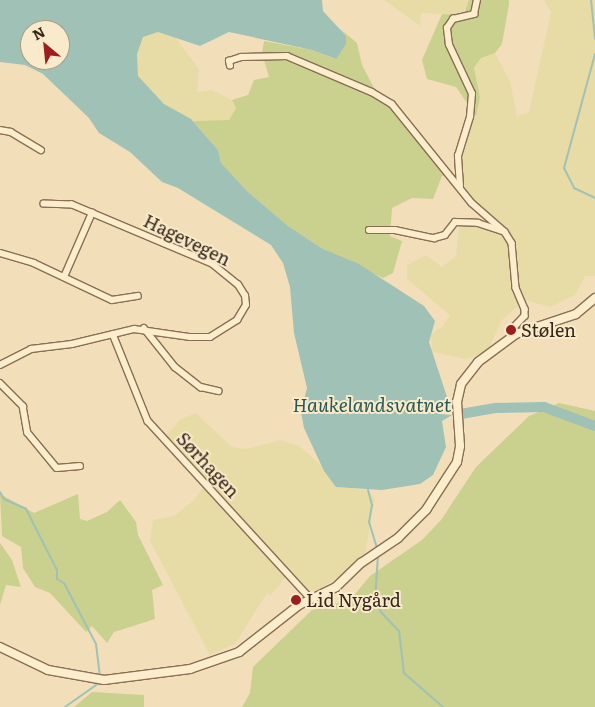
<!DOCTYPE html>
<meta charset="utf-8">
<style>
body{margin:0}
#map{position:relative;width:595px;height:707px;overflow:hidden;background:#f2dfb9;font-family:Literata,serif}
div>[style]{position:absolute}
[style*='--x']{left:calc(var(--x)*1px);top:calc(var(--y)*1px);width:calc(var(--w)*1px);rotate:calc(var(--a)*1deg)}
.farmland>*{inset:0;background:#e8dca6}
.green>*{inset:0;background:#cad08d}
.water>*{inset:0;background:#9fc1b6}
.stream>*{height:2px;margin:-1px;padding:0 1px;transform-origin:1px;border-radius:1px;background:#9fc1b6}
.river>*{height:10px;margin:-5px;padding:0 5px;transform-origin:5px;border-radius:5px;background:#9fc1b6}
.roads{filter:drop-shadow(1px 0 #896e53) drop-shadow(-1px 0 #896e53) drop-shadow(0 1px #896e53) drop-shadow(0 -1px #896e53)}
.minor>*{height:5.5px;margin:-2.75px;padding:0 2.75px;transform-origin:2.75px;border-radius:2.75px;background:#fcedcd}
.secondary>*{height:8px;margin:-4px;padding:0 4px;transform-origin:4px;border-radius:4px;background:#fcedcd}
.dots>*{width:14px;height:14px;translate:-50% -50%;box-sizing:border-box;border:2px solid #f8eaca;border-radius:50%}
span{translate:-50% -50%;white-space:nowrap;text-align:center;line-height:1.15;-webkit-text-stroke:4px #f8eaca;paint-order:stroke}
.street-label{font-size:18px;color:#372719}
.poi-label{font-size:18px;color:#372719}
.left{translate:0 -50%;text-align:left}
.water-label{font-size:19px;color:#275854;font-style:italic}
.north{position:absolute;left:20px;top:20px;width:50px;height:50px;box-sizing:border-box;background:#f8eaca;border:1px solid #ab9c83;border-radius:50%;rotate:332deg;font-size:14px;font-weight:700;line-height:20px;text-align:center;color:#372719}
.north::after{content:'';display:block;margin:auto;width:18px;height:22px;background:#9e1d21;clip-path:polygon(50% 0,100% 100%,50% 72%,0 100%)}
</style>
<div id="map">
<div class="farmland">
<i style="clip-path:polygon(384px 0,469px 0,465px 11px,459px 15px,421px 13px,420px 26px)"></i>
<i style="clip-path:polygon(544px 0,595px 0,595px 276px,585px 276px,575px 295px,550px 307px,525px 300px,502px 320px,487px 352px,466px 359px,432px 352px,431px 334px,443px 326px,450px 315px,407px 279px,407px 265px,426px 255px,442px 267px,456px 256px,459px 227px,493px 223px,454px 177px,463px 129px,476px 116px,480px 98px,473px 71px,481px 58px,495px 53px,510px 81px,517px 116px,529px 112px,551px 12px)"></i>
<i style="clip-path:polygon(158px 32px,175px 37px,199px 69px,197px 92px,212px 90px,232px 100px,236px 108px,229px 120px,193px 121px,164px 104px,138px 76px,137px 54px,143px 37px)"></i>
<i style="clip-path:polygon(196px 413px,232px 447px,246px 449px,280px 440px,299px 446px,321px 465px,336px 487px,368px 490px,375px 499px,364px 559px,319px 590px,310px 591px,290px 572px,271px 595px,267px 593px,235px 644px,210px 655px,150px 541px,153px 520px,174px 516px,193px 501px,207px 482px,166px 435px,181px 419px)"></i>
</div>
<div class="green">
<i style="clip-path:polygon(469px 0,509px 0,509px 4px,502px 44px,495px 53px,481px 58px,474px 68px,480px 98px,476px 116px,456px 87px,427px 79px,422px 60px,442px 14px,459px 15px,465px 11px)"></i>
<i style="clip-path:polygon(339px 28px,357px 43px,362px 65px,375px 90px,390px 101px,454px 177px,442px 176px,433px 199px,412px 198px,392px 208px,390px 236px,402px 241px,393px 273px,383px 278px,323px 249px,288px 226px,247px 191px,221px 163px,218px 150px,193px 121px,229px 120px,236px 108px,232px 100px,248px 95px,254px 80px,269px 77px,262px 53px,264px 41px,312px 50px,335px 59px,346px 36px)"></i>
<i style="clip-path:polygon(559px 403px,595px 411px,595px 707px,242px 707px,250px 693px,253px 667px,312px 610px,350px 600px,370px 576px,422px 540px,441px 520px,476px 467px,529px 416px)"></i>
<i style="clip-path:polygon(0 494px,34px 513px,78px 494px,80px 519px,87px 521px,107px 512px,120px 500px,136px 522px,138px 535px,163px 585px,152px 590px,155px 619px,114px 632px,107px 643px,92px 626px,86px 632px,50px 593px,35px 587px,23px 568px,21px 547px,2px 536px)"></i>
<i style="clip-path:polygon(0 543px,12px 560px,21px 587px,6px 585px,0 605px)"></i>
<i style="clip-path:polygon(92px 692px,144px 695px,144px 707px,74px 707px)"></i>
</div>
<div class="water">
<i style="clip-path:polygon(evenodd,0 0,322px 0,323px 11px,346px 36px,346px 44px,336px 59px,312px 50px,229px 32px,200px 46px,158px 32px,143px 37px,137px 54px,138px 76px,164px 104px,191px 119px,218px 150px,221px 163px,247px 191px,288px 226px,323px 249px,359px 264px,424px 306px,435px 321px,429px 342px,447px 397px,440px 414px,452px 415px,442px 421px,446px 447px,433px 475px,420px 484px,382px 490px,336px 487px,324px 471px,304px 428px,301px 412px,307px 388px,294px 333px,290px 287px,283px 263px,271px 245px,178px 188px,162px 182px,130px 152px,99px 133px,89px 118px,43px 74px,25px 65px,0 62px,0 0,30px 30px,60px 30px,60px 60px,30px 60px,30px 30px)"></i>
</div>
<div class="stream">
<i style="--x:591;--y:0;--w:39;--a:84"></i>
<i style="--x:595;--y:54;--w:118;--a:105.2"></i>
<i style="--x:564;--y:168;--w:22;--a:63"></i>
<i style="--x:574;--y:188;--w:23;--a:25"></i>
<i style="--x:368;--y:490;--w:16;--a:75"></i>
<i style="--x:372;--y:505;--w:17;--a:100"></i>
<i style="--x:369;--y:522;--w:28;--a:73"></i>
<i style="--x:0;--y:492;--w:8;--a:60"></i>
<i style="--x:4;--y:499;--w:24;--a:24"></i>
<i style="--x:26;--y:509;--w:68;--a:63.1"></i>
<i style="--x:57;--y:570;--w:9;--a:90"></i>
<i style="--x:57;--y:579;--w:8;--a:30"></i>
<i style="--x:64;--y:583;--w:69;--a:62.3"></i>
<i style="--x:96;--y:644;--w:33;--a:83"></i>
<i style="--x:378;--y:555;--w:45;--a:93.8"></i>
<i style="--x:375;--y:600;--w:13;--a:63"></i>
<i style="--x:381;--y:612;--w:26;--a:47"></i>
<i style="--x:399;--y:631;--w:42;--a:83.2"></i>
<i style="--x:404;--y:673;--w:52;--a:41.1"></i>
<i style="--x:65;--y:707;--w:42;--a:-35.2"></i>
</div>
<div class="river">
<i style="--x:461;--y:414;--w:36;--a:-10"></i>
<i style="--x:496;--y:408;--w:48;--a:-1.2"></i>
<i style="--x:544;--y:407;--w:54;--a:20.4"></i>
</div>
<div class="roads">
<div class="minor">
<i style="--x:230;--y:66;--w:5;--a:-101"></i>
<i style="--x:229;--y:61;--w:13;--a:-18"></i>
<i style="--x:241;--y:57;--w:46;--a:-1.2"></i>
<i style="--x:287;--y:56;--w:92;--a:23"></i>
<i style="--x:372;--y:92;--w:23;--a:31"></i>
<i style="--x:392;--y:104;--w:127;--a:51.1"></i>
<i style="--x:472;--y:203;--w:44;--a:41.3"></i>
<i style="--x:505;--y:232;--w:13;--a:58"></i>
<i style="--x:512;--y:243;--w:45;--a:84.9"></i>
<i style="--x:516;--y:288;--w:23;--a:67"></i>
<i style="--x:525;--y:309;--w:7;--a:90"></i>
<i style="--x:525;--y:316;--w:16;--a:133"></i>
<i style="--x:514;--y:328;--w:6;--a:72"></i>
<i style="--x:0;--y:130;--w:11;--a:10"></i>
<i style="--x:11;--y:132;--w:35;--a:31"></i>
<i style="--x:460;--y:186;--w:30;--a:-94"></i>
<i style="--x:458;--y:156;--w:41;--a:-72.9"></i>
<i style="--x:470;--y:117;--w:23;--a:-85"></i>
<i style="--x:472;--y:94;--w:54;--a:-115.1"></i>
<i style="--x:449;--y:45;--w:17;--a:-97"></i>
<i style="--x:447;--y:28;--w:11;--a:-56"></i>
<i style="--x:453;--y:19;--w:22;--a:-13"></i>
<i style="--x:474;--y:14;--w:14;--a:-78"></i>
<i style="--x:369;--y:230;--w:26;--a:0"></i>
<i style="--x:395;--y:230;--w:40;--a:12"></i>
<i style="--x:434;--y:238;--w:11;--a:-15"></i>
<i style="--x:445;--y:235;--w:16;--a:-52"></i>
<i style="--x:455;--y:222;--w:23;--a:2"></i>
<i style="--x:478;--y:223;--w:26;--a:18"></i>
<i style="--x:0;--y:253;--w:35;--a:16"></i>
<i style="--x:34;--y:263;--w:86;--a:25.4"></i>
<i style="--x:112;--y:300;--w:26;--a:-9"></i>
<i style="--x:64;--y:277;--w:70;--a:-66.4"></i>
<i style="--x:144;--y:328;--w:50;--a:51.5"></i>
<i style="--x:175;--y:367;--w:33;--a:38"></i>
<i style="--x:201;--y:387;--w:18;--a:13"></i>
<i style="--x:113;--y:334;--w:94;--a:68.1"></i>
<i style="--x:148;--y:421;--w:241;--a:47.5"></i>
<i style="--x:0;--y:365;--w:35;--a:-27"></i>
<i style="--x:31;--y:349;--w:41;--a:-7"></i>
<i style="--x:72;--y:344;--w:64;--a:-13.6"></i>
<i style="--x:134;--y:329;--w:57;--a:8.1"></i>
<i style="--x:190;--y:337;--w:20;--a:0"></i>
<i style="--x:210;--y:337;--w:32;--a:-32"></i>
<i style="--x:237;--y:320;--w:17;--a:-59"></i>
<i style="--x:246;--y:305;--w:9;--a:-96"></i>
<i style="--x:245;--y:296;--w:13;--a:-122"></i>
<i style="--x:238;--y:285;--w:33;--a:-141"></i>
<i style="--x:212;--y:264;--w:152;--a:-157.1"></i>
<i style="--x:72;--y:205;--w:28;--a:-178"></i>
<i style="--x:0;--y:383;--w:33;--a:45"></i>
<i style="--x:23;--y:406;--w:27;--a:80"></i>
<i style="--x:28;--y:433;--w:45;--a:50.4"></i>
<i style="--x:57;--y:468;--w:23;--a:-5"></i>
</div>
<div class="secondary">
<i style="--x:0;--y:647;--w:53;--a:25.6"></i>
<i style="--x:48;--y:670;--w:57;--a:10.1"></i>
<i style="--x:104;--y:680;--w:87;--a:-7.3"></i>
<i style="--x:190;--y:669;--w:52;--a:-19.1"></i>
<i style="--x:239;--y:652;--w:76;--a:-38.1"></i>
<i style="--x:299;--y:605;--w:41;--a:-25.9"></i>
<i style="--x:336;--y:587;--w:35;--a:-44"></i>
<i style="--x:361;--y:563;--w:45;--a:-34"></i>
<i style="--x:398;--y:538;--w:40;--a:-45"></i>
<i style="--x:426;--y:510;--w:57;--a:-57.1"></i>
<i style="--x:457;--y:462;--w:16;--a:-79"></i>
<i style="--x:460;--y:446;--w:44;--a:-93.9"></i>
<i style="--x:457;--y:402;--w:18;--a:-77"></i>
<i style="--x:461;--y:384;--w:28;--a:-52"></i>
<i style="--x:478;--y:362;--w:47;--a:-36.4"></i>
<i style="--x:516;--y:334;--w:63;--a:-18.4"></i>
<i style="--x:576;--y:314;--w:25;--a:-40"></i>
</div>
</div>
<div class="dots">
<i style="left:511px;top:330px;background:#9e1d21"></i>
<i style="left:296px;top:600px;background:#9e1d21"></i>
</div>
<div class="street-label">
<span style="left:187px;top:240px;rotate:26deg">Hagevegen</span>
<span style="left:208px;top:465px;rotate:47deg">Sørhagen</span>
</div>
<div class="poi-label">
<span class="left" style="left:521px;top:330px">Stølen</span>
<span class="left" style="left:306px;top:600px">Lid Nygård</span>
</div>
<div class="water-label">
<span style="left:372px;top:405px">Haukelandsvatnet</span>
</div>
<div class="north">N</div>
</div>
